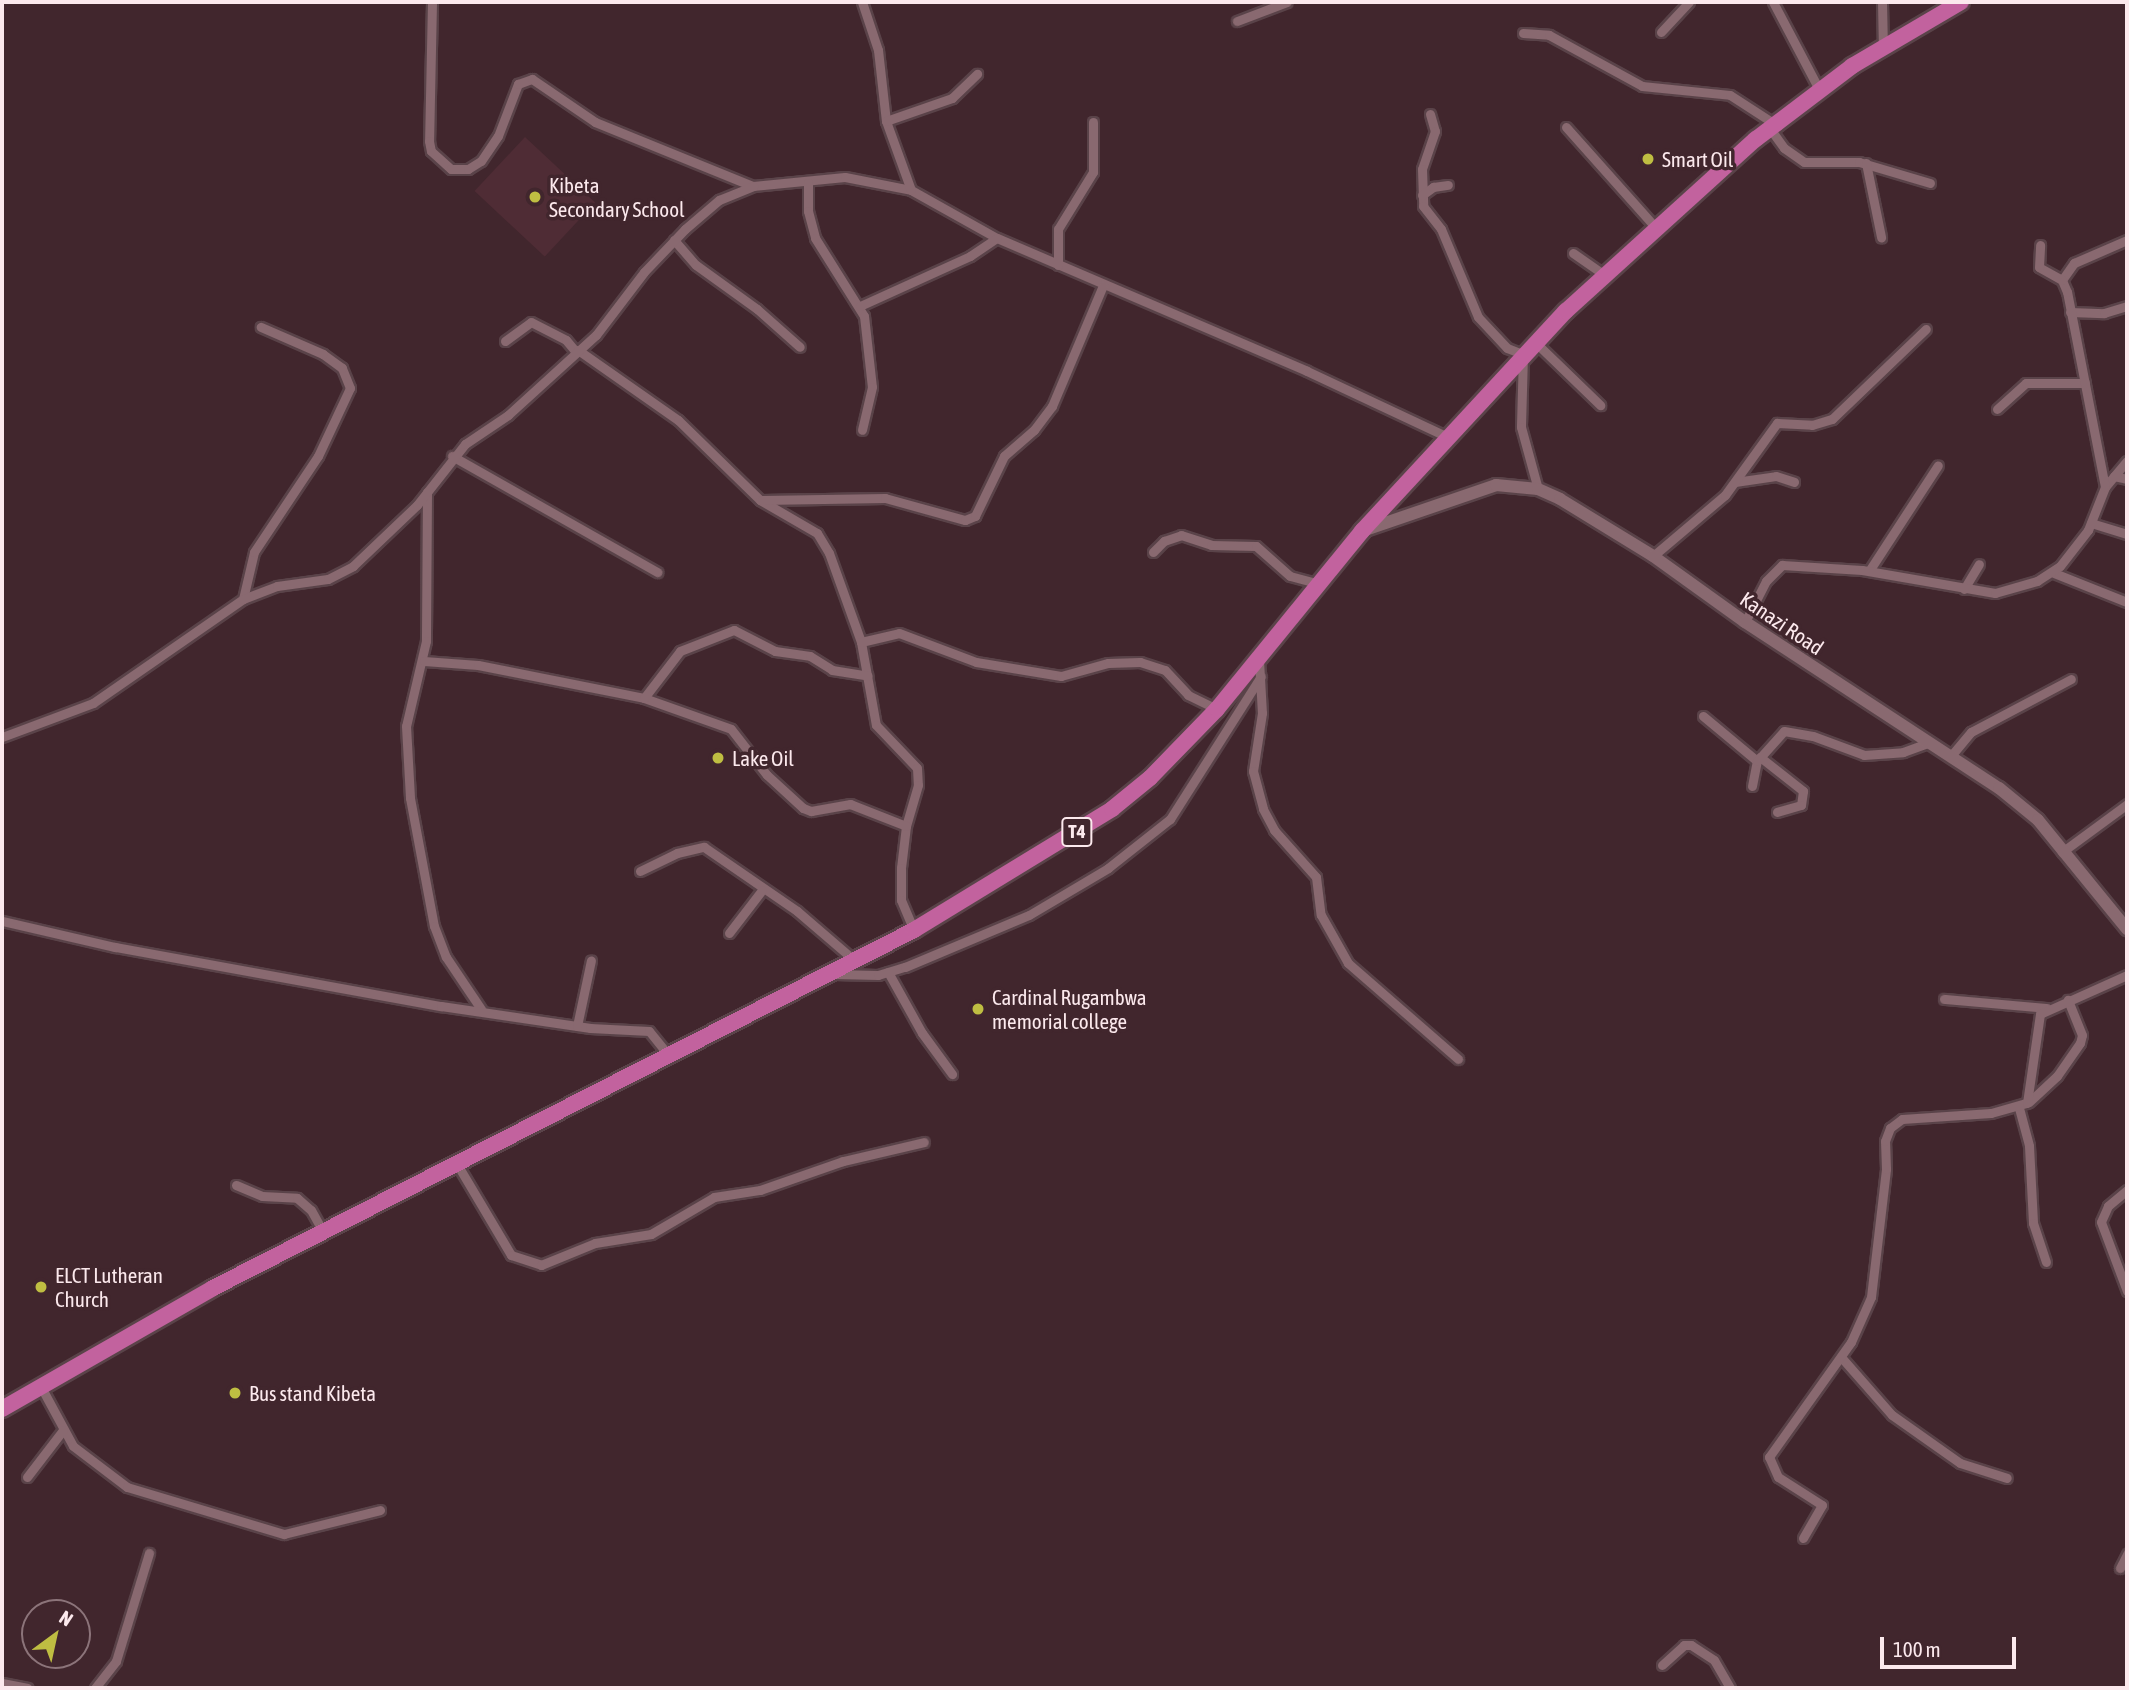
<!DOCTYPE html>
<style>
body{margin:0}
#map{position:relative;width:2129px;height:1690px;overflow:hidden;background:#41262d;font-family:"Asap Condensed",sans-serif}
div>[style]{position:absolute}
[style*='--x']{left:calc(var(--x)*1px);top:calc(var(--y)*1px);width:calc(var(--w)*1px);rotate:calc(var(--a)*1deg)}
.built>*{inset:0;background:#4f2c35;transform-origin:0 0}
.roads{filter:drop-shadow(2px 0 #5a4349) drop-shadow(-2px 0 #5a4349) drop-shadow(0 2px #5a4349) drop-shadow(0 -2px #5a4349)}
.minor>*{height:9px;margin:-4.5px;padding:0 4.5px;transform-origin:4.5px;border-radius:4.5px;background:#896970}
.secondary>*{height:12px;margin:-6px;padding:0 6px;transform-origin:6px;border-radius:6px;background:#896970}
.trunk>*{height:16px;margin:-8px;padding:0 8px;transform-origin:8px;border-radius:8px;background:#c2629e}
.dots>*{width:19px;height:19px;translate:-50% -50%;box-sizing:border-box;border:4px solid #41262d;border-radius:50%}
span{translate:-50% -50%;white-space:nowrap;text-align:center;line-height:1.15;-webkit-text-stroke:7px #41262d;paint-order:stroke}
.shield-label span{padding:2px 5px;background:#41262d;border:2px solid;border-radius:5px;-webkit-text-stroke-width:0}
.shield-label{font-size:19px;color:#fce9ed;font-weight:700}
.poi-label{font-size:21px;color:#fce9ed}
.left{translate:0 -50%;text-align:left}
.street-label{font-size:21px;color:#fce9ed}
.frame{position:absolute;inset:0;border:4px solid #fce9ed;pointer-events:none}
.north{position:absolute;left:21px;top:1599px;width:70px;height:70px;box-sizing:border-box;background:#41262d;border:2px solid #8c747a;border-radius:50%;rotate:33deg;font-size:19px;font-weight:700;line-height:28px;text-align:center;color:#fce9ed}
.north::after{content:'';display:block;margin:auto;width:24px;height:32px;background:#bfbe42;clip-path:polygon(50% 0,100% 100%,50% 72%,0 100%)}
.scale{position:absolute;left:1880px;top:1637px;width:136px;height:32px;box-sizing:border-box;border:4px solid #fce9ed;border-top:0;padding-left:9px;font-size:21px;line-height:24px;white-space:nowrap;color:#fce9ed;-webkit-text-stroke:5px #41262d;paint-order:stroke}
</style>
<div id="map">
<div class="built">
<i style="left:525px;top:137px;width:96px;height:74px;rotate:43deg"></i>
</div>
<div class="roads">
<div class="minor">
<i style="--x:432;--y:2;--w:139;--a:91.2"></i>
<i style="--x:429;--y:141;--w:10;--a:79"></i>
<i style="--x:431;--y:151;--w:27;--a:42"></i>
<i style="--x:451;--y:169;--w:17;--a:0"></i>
<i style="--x:468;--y:169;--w:15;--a:-32"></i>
<i style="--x:481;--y:161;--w:30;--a:-56"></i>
<i style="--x:498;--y:136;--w:56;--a:-69"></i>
<i style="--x:518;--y:84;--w:15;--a:-20"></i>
<i style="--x:532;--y:79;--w:76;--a:34.3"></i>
<i style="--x:595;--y:122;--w:170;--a:22.1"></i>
<i style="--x:753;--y:186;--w:92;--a:-5.6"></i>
<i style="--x:845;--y:177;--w:67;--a:11.1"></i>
<i style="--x:911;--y:190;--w:98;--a:29.2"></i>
<i style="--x:997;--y:238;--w:337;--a:23.2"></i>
<i style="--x:1307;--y:371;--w:153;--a:25.1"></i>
<i style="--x:862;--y:2;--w:51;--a:71.6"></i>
<i style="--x:878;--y:50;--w:71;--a:83.6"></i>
<i style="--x:886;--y:121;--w:73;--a:70.1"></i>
<i style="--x:1773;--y:2;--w:101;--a:62.2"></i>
<i style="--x:1882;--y:2;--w:46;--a:88.8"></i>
<i style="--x:1237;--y:21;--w:53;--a:-20.8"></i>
<i style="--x:1661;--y:32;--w:41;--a:-47"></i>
<i style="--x:1523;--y:33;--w:26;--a:4"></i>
<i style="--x:1549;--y:35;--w:106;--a:28.7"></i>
<i style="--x:1642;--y:86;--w:88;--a:5.8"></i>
<i style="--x:1730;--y:95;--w:57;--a:32.9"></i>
<i style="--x:1430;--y:114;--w:18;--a:74"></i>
<i style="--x:1435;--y:131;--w:40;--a:108.9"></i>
<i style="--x:1422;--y:169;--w:37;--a:88"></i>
<i style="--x:1423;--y:206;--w:29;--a:52"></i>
<i style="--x:1441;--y:229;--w:95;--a:67.2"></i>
<i style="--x:1478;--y:317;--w:42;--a:46.9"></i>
<i style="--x:1507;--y:348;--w:17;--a:21"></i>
<i style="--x:1523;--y:354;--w:73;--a:91.6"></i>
<i style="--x:1521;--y:427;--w:64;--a:74.7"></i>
<i style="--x:886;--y:121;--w:70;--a:-19.2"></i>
<i style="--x:952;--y:98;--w:35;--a:-44"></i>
<i style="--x:1566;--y:127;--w:137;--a:48.3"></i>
<i style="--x:1771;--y:130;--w:22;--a:54"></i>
<i style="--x:1784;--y:148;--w:24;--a:35"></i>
<i style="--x:1804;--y:162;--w:55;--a:0"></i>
<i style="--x:1859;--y:162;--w:74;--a:16.5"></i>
<i style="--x:1866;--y:163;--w:76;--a:78.5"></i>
<i style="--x:808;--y:183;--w:28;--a:90"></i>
<i style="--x:808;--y:211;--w:28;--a:75"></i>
<i style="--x:815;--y:238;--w:92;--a:57.9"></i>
<i style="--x:864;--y:316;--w:71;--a:83.6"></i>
<i style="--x:872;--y:387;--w:44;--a:103.1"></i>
<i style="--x:1422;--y:195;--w:14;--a:-36"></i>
<i style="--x:1433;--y:187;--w:15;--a:-8"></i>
<i style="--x:674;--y:240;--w:33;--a:49"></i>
<i style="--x:696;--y:265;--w:75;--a:35.8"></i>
<i style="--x:757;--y:309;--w:57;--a:41.5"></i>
<i style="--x:1573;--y:253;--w:40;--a:34.9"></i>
<i style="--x:1058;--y:265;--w:36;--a:-90"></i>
<i style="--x:1058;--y:229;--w:67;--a:-58.4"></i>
<i style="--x:1093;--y:172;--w:50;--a:-90"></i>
<i style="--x:2062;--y:280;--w:21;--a:-55"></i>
<i style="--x:2074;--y:263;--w:58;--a:-23.5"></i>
<i style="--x:860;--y:306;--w:121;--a:-24.4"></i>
<i style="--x:970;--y:256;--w:32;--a:-34"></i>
<i style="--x:2070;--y:312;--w:34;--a:2"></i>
<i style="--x:2104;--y:313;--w:24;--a:-17"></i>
<i style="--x:505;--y:341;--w:32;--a:-36"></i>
<i style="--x:531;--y:322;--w:39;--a:27"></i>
<i style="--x:566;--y:340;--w:16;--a:50"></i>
<i style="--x:1535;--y:342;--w:91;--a:44.1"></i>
<i style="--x:578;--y:350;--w:122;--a:35"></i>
<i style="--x:678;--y:420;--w:115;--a:44.3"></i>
<i style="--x:760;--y:500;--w:66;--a:30.1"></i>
<i style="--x:817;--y:533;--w:23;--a:59"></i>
<i style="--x:829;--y:553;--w:95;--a:70.2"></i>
<i style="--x:861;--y:642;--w:84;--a:79.8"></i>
<i style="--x:876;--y:725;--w:59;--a:46.4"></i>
<i style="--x:917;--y:768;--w:17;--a:87"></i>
<i style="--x:918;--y:785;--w:43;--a:106.3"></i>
<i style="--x:906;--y:826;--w:42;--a:96.8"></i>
<i style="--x:901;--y:868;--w:32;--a:90"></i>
<i style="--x:901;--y:900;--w:33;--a:67"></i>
<i style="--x:1997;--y:409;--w:39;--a:-42"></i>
<i style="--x:2026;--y:383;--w:59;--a:0"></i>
<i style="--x:452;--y:456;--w:236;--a:29.5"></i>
<i style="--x:2114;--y:476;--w:13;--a:13"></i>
<i style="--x:1735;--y:482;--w:41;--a:-8.3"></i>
<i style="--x:1776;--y:476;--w:19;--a:18"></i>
<i style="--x:2105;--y:487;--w:34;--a:-50"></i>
<i style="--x:427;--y:492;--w:149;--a:90.4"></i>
<i style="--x:426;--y:641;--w:87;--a:103.2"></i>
<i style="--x:406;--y:726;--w:72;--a:86.8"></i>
<i style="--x:410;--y:798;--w:130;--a:79.4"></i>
<i style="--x:434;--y:926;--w:33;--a:69"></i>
<i style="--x:446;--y:957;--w:63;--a:56.1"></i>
<i style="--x:762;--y:500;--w:123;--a:-0.9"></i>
<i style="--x:885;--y:498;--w:83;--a:15.4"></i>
<i style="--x:965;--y:520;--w:11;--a:-22"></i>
<i style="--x:975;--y:516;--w:67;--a:-64.2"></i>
<i style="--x:1004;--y:456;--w:40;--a:-41"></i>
<i style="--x:1034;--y:430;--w:30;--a:-53"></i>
<i style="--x:1052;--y:406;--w:131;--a:-67.1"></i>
<i style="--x:2091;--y:523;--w:38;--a:17"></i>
<i style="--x:1153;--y:552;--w:16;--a:-45"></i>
<i style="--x:1164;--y:541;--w:18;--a:-19"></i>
<i style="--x:1181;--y:535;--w:32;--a:18"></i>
<i style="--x:1211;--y:545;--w:45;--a:1.3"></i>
<i style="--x:1256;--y:546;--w:45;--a:41.4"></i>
<i style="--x:1290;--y:576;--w:30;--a:15"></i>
<i style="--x:1653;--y:556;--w:94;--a:-40.3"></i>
<i style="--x:1725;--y:495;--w:89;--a:-54.2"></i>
<i style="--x:1777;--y:423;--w:35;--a:3"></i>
<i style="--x:1812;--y:425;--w:21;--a:-17"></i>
<i style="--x:1832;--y:419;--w:130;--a:-43.8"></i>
<i style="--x:1869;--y:571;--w:126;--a:-56.9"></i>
<i style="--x:2054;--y:573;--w:79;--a:21.7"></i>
<i style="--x:1964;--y:589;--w:29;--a:-59"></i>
<i style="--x:243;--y:599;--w:48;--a:-76.8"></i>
<i style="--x:254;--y:552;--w:115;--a:-56.3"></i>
<i style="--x:318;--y:456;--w:75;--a:-64.8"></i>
<i style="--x:350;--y:388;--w:22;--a:-112"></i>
<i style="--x:342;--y:368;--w:24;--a:-144"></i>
<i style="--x:323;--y:354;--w:68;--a:-156.5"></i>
<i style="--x:1745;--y:622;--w:46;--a:-62.9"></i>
<i style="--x:1766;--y:581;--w:23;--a:-45"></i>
<i style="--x:1782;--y:565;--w:80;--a:3.6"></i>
<i style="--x:1862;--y:570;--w:135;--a:9.8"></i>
<i style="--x:1995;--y:593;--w:44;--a:-15.9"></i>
<i style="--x:2037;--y:581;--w:27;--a:-33"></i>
<i style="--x:2060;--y:566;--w:46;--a:-52.1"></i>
<i style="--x:2088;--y:530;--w:46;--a:-68.4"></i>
<i style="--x:2105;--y:487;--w:199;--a:-101"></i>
<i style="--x:2067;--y:292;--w:13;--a:-113"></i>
<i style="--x:2062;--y:280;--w:26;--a:-151"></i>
<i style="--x:2039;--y:267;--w:22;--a:-87"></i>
<i style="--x:861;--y:642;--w:39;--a:-13"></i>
<i style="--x:899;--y:633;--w:82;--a:20.6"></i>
<i style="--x:976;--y:662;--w:86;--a:9.4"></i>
<i style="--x:1061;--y:676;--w:49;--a:-15.5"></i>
<i style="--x:1108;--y:663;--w:32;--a:-2"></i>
<i style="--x:1140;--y:662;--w:26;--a:18"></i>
<i style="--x:1165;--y:670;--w:34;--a:47"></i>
<i style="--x:1188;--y:695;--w:32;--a:26"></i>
<i style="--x:1259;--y:660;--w:53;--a:86.8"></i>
<i style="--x:1262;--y:713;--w:59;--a:98.8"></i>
<i style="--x:1253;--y:771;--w:39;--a:75"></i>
<i style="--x:1263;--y:809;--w:24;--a:62"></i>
<i style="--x:1274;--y:830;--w:63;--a:48.2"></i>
<i style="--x:1316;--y:877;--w:38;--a:83"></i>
<i style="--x:1321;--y:915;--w:55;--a:60.6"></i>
<i style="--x:1348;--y:963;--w:146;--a:41.1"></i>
<i style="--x:424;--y:661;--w:54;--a:4.2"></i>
<i style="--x:478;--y:665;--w:169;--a:11.2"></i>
<i style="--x:644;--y:698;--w:92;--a:19.6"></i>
<i style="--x:731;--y:729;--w:58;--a:52"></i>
<i style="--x:767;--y:775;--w:49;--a:42.5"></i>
<i style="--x:803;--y:808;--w:9;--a:21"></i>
<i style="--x:811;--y:811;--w:40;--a:-10"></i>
<i style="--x:850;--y:804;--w:60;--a:21.4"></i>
<i style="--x:644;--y:698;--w:59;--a:-52.5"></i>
<i style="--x:680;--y:651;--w:58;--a:-21.3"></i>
<i style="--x:734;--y:630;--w:46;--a:27.1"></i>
<i style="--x:775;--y:651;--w:35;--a:8"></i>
<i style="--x:810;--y:656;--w:26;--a:32"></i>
<i style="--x:832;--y:670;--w:36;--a:9"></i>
<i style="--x:1703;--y:716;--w:70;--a:39.8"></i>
<i style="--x:2;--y:737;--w:97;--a:-20.5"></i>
<i style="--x:93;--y:703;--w:183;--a:-34.7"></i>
<i style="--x:243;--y:599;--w:36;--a:-21"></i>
<i style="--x:277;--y:586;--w:51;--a:-7.8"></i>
<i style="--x:328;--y:579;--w:28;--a:-27"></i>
<i style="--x:353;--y:566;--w:88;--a:-43.6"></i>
<i style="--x:417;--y:505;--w:78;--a:-51.8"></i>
<i style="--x:465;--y:444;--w:52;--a:-34"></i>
<i style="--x:508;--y:415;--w:119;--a:-42.3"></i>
<i style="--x:596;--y:335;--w:79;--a:-52.7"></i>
<i style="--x:644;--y:272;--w:59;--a:-46.4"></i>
<i style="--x:685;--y:229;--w:45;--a:-40.5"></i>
<i style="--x:719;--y:200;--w:37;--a:-22"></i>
<i style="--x:1760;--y:757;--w:55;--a:38.3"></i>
<i style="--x:1803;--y:791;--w:14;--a:98"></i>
<i style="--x:1801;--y:805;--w:25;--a:164"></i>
<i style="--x:1950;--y:757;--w:33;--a:-50"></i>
<i style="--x:1971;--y:732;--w:113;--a:-27.9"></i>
<i style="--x:1752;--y:786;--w:25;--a:-79"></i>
<i style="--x:1757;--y:761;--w:40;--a:-48"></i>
<i style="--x:1784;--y:731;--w:29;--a:10"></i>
<i style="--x:1813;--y:736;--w:54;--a:20.4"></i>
<i style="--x:1864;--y:755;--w:39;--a:-4"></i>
<i style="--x:1903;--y:752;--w:27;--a:-20"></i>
<i style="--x:2062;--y:852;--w:81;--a:-36.4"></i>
<i style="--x:640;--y:871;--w:41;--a:-25.9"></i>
<i style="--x:677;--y:853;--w:28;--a:-13"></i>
<i style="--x:704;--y:847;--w:113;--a:34.5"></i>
<i style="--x:797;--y:911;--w:75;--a:40.7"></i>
<i style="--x:2;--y:921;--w:116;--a:13"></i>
<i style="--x:115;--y:947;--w:331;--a:10.3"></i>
<i style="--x:441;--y:1006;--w:151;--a:8.4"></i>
<i style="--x:590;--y:1028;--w:59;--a:2.9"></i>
<i style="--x:649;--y:1031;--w:32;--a:51"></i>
<i style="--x:729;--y:933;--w:54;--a:-52.5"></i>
<i style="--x:888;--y:972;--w:70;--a:60.9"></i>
<i style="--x:922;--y:1033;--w:51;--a:53.8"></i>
<i style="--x:834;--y:974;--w:44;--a:1.3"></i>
<i style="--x:878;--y:975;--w:28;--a:-17"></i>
<i style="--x:905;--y:967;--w:134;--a:-22.8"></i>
<i style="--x:1029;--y:915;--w:92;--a:-30.7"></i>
<i style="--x:1108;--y:868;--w:79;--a:-38.3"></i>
<i style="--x:1170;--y:819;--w:169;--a:-57.5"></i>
<i style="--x:1944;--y:999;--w:103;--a:5"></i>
<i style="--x:577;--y:1026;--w:67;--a:-78"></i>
<i style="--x:2029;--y:1102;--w:38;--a:-43"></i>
<i style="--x:2057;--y:1076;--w:40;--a:-55.1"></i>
<i style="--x:2080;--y:1043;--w:8;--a:-76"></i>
<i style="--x:2082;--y:1035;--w:38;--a:-112"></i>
<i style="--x:2019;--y:1108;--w:39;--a:75"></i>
<i style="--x:2029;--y:1146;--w:77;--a:87"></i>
<i style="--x:2033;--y:1223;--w:41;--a:71.6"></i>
<i style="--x:457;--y:1164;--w:106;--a:59.3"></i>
<i style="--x:511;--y:1255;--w:32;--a:18"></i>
<i style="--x:541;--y:1265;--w:58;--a:-22.2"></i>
<i style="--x:595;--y:1243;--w:57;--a:-9.1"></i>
<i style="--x:651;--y:1234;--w:73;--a:-30.4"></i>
<i style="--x:714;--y:1197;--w:47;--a:-8.7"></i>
<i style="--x:760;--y:1190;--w:88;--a:-19.3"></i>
<i style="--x:843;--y:1161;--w:83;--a:-13.2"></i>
<i style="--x:236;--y:1185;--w:28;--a:23"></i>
<i style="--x:262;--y:1196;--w:35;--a:3"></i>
<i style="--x:297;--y:1198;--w:18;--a:41"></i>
<i style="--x:311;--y:1210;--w:25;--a:61"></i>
<i style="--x:2127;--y:1190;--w:25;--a:140"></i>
<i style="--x:2108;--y:1206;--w:17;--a:114"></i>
<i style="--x:2101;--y:1222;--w:74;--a:69.4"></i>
<i style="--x:1841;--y:1357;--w:77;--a:48.7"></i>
<i style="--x:1892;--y:1415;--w:83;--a:35.2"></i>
<i style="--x:1960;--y:1463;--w:49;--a:17.7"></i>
<i style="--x:40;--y:1385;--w:69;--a:61.6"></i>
<i style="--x:73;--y:1446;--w:68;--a:37.2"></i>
<i style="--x:127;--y:1487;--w:164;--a:16.7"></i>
<i style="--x:284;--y:1534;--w:99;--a:-14"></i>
<i style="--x:27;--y:1477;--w:59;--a:-52.5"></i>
<i style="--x:1803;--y:1538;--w:38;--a:-60"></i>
<i style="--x:1822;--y:1505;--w:52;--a:-147.5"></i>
<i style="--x:1778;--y:1477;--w:22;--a:-114"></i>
<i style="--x:1769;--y:1457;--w:141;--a:-54.5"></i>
<i style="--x:1851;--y:1342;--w:49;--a:-66"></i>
<i style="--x:1871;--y:1297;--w:129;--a:-83.3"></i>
<i style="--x:1886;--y:1169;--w:28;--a:-92"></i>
<i style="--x:1885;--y:1141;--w:14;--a:-69"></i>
<i style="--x:1890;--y:1128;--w:15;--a:-37"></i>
<i style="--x:1902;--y:1119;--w:89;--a:-3.9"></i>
<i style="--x:1991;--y:1113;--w:37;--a:-16"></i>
<i style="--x:2027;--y:1103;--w:90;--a:-81.7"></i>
<i style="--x:2040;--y:1014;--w:95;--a:-24.1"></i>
<i style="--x:2120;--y:1568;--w:16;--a:-63"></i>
<i style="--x:1662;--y:1665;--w:30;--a:-42"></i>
<i style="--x:1684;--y:1645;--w:7;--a:0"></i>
<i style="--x:1691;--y:1645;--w:27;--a:33"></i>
<i style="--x:1714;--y:1660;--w:32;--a:60"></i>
<i style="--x:2;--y:1683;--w:26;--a:11"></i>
<i style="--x:95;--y:1688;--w:34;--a:-52"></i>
<i style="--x:116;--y:1661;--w:113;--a:-73"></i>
</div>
<div class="secondary">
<i style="--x:1362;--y:531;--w:142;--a:-18.9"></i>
<i style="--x:1496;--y:485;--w:42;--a:5.4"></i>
<i style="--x:1538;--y:489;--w:24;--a:24"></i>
<i style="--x:1560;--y:499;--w:109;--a:31.5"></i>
<i style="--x:1653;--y:556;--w:113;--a:35.7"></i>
<i style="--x:1745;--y:622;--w:303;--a:33.2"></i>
<i style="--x:1999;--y:788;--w:50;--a:39.4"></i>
<i style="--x:2038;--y:820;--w:141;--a:50.8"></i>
</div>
<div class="trunk">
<i style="--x:2;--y:1409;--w:243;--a:-29.8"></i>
<i style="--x:213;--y:1288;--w:787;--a:-27.05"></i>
<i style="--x:914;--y:930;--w:232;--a:-31.4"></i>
<i style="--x:1112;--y:809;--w:49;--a:-39.2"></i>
<i style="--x:1150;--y:778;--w:96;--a:-45.8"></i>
<i style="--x:1217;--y:709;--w:230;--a:-50.8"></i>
<i style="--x:1362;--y:531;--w:300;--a:-47.2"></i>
<i style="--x:1566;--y:311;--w:256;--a:-42.2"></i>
<i style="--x:1756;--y:139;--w:121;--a:-37.2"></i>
<i style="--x:1852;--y:66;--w:126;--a:-30.4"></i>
</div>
</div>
<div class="dots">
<i style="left:1648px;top:159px;background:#bfbe42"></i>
<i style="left:535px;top:197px;background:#bfbe42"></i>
<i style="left:718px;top:758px;background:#bfbe42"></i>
<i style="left:978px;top:1009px;background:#bfbe42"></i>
<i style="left:41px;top:1287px;background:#bfbe42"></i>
<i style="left:235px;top:1393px;background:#bfbe42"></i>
</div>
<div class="shield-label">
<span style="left:1077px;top:832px">T4</span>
</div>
<div class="poi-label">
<span class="left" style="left:1662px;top:159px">Smart Oil</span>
<span class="left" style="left:549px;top:197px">Kibeta<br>Secondary School</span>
<span class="left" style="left:732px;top:758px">Lake Oil</span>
<span class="left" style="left:992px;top:1009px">Cardinal Rugambwa<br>memorial college</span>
<span class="left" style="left:55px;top:1287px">ELCT Lutheran<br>Church</span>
<span class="left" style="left:249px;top:1393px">Bus stand Kibeta</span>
</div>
<div class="street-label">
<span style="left:1782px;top:623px;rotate:34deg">Kanazi Road</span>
</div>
<div class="frame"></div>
<div class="north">N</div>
<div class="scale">100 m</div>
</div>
